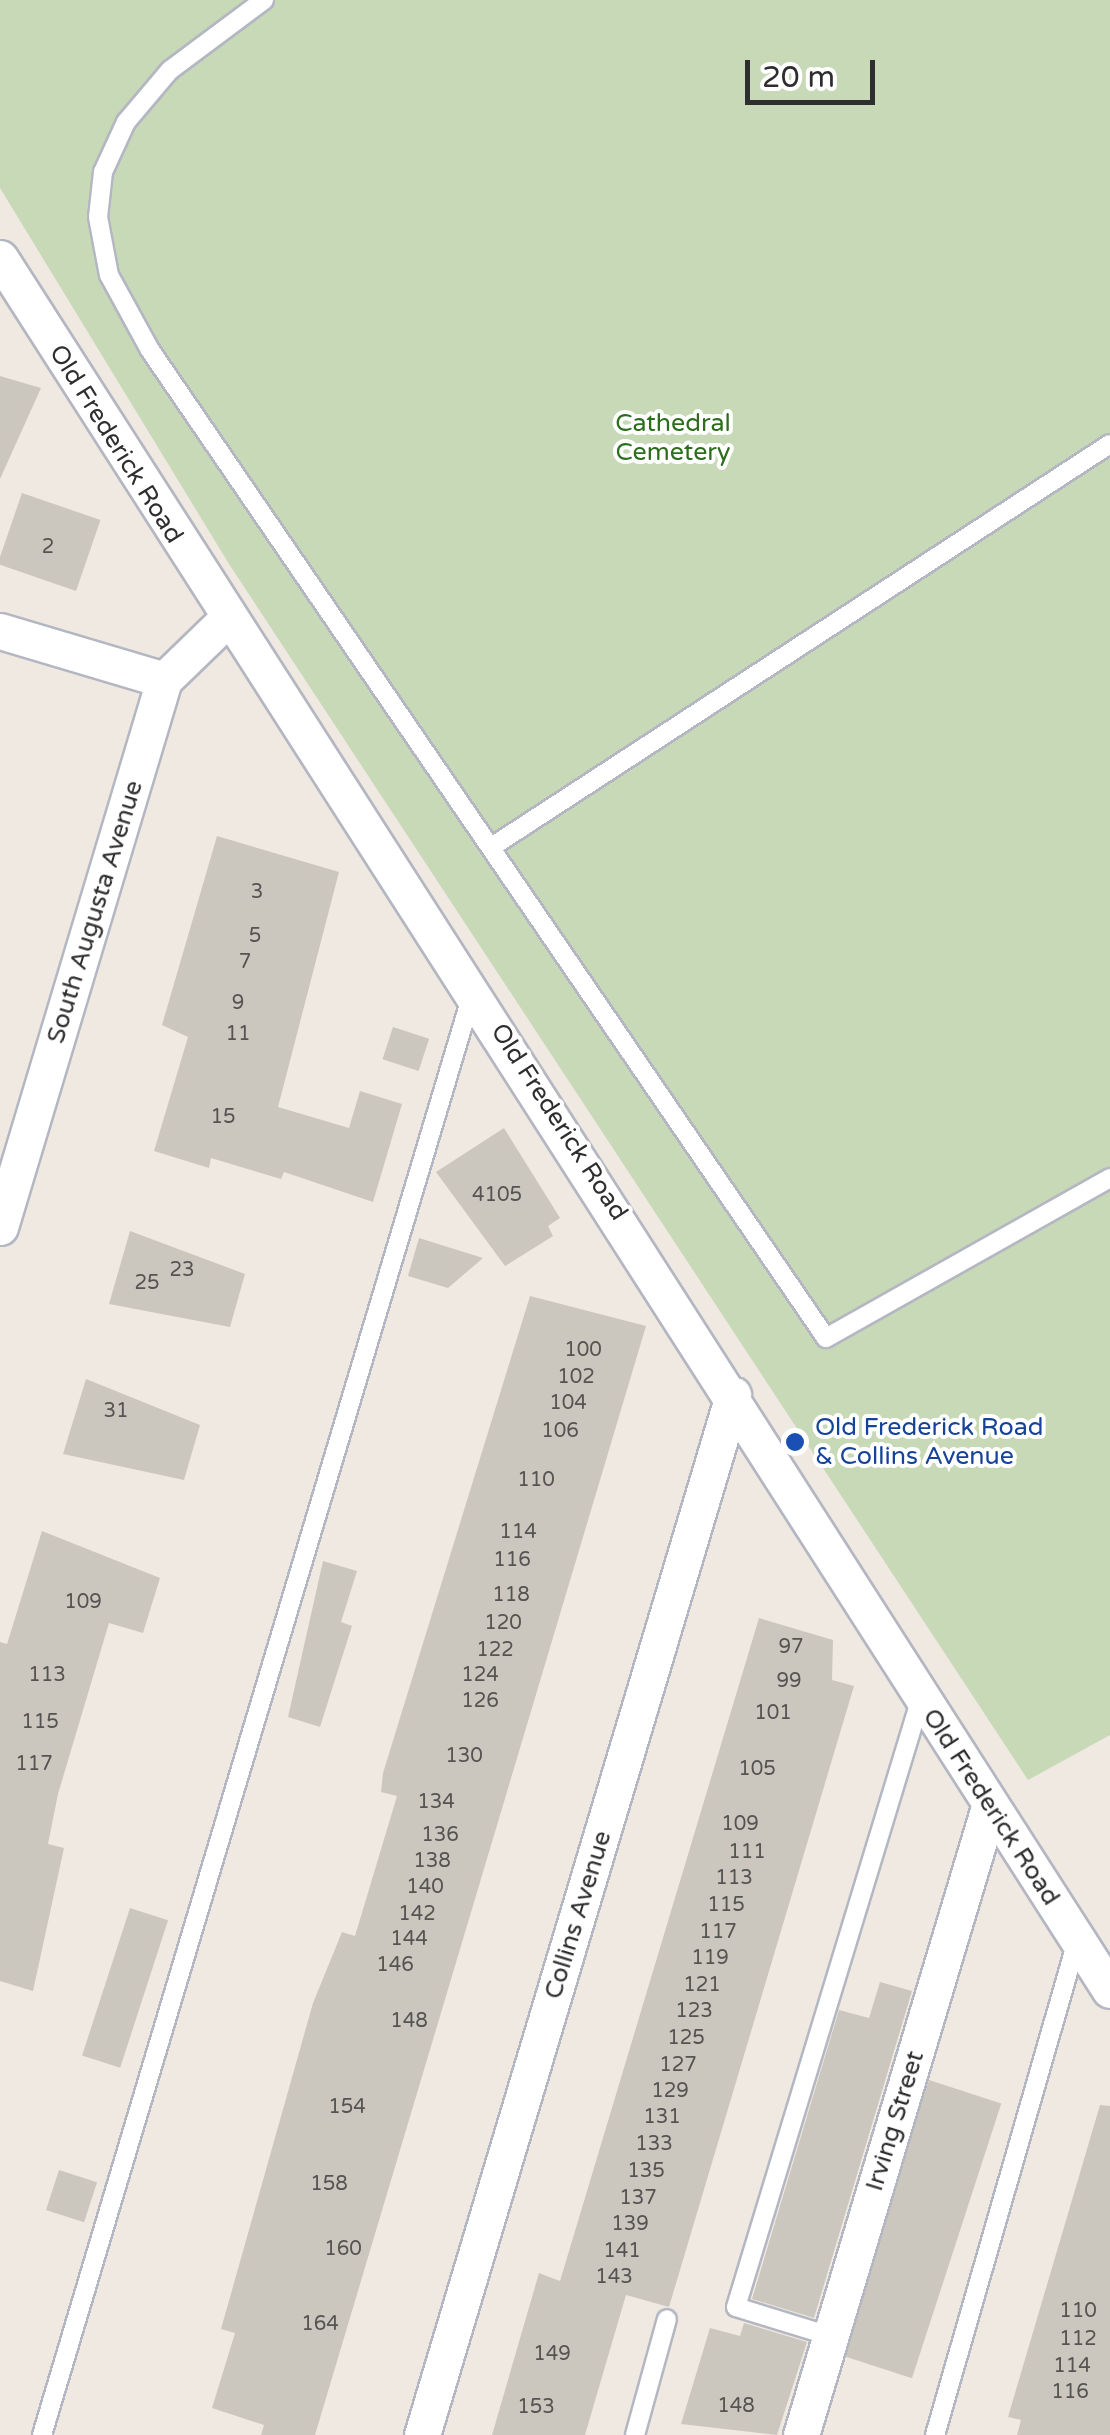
<!DOCTYPE html>
<style>
body{margin:0}
#map{position:relative;width:1110px;height:2435px;overflow:hidden;background:#efe9e1;font-family:"Varela Round",sans-serif}
div>[style]{position:absolute}
[style*='--x']{left:calc(var(--x)*1px);top:calc(var(--y)*1px);width:calc(var(--w)*1px);rotate:calc(var(--a)*1deg)}
.cemetery>*{inset:0;background:#c8d9b8}
.building>*{inset:0;background:#cbc7bf;transform-origin:0 0}
.roads{filter:drop-shadow(2px 0 #b4b7c1) drop-shadow(-2px 0 #b4b7c1) drop-shadow(0 2px #b4b7c1) drop-shadow(0 -2px #b4b7c1)}
.service>*{height:18px;margin:-9px;padding:0 9px;transform-origin:9px;border-radius:9px;background:#fff}
.minor>*{height:35px;margin:-17.5px;padding:0 17.5px;transform-origin:17.5px;border-radius:17.5px;background:#fff}
.dots>*{width:28px;height:28px;translate:-50% -50%;box-sizing:border-box;border:5px solid #fff;border-radius:50%}
span{translate:-50% -50%;white-space:nowrap;text-align:center;line-height:1.15;-webkit-text-stroke:8px #fff;paint-order:stroke}
.number-label{font-size:20px;color:#555452}
.number-label span{-webkit-text-stroke-width:0}
.park-label{font-size:25px;color:#2c6e1b}
.street-label{font-size:25px;color:#2e2e2e}
.transit-label{font-size:25px;color:#164399}
.left{translate:0 -50%;text-align:left}
.scale{position:absolute;left:745px;top:60px;width:130px;height:45px;box-sizing:border-box;border:5px solid #2e2e2e;border-top:0;padding-left:12px;font-size:30px;line-height:35px;white-space:nowrap;color:#2e2e2e;-webkit-text-stroke:8px #fff;paint-order:stroke}
</style>
<div id="map">
<div class="cemetery">
<i style="clip-path:polygon(0 0,1110px 0,1110px 1735px,1028px 1780px,229px 564px,0 188px)"></i>
</div>
<div class="building">
<i style="clip-path:polygon(0 376px,41px 388px,0 479px)"></i>
<i style="left:22px;top:493px;width:83px;height:75px;rotate:19deg"></i>
<i style="clip-path:polygon(217px 836px,339px 872px,278px 1107px,349px 1128px,360px 1091px,402px 1104px,373px 1202px,284px 1172px,281px 1179px,211px 1158px,209px 1168px,154px 1151px,188px 1037px,162px 1025px)"></i>
<i style="left:393px;top:1027px;width:38px;height:34px;rotate:18deg"></i>
<i style="clip-path:polygon(504px 1128px,560px 1218px,548px 1226px,553px 1236px,505px 1266px,436px 1172px)"></i>
<i style="clip-path:polygon(130px 1231px,245px 1274px,230px 1327px,109px 1304px)"></i>
<i style="clip-path:polygon(419px 1238px,483px 1258px,448px 1288px,408px 1276px)"></i>
<i style="clip-path:polygon(530px 1296px,646px 1326px,315px 2435px,261px 2435px,264px 2425px,212px 2408px,235px 2333px,221px 2329px,313px 2003px,342px 1932px,355px 1936px,397px 1796px,381px 1792px,383px 1773px)"></i>
<i style="clip-path:polygon(86px 1379px,200px 1425px,184px 1480px,63px 1454px)"></i>
<i style="clip-path:polygon(42px 1531px,160px 1578px,143px 1633px,109px 1623px,58px 1794px,48px 1844px,64px 1848px,33px 1991px,0 1981px,0 1642px,7px 1644px)"></i>
<i style="clip-path:polygon(323px 1561px,357px 1571px,341px 1622px,352px 1626px,320px 1727px,288px 1717px)"></i>
<i style="clip-path:polygon(759px 1618px,833px 1640px,832px 1680px,854px 1686px,669px 2307px,626px 2295px,585px 2435px,492px 2435px,539px 2273px,560px 2281px)"></i>
<i style="left:130px;top:1908px;width:40px;height:155px;rotate:18deg"></i>
<i style="clip-path:polygon(880px 1982px,912px 1991px,814px 2318px,752px 2299px,839px 2010px,869px 2018px)"></i>
<i style="left:929px;top:2080px;width:76px;height:289px;rotate:18deg"></i>
<i style="clip-path:polygon(1100px 2105px,1110px 2106px,1110px 2435px,1017px 2435px,1021px 2420px,1008px 2417px)"></i>
<i style="left:59px;top:2170px;width:40px;height:42px;rotate:18deg"></i>
<i style="clip-path:polygon(744px 2323px,807px 2342px,777px 2435px,681px 2424px,710px 2328px,740px 2336px)"></i>
</div>
<div class="roads">
<div class="service">
<i style="--x:264;--y:0;--w:117;--a:143.3"></i>
<i style="--x:170;--y:70;--w:68;--a:130.2"></i>
<i style="--x:126;--y:122;--w:55;--a:114.7"></i>
<i style="--x:103;--y:172;--w:45;--a:96.3"></i>
<i style="--x:98;--y:217;--w:59;--a:79.3"></i>
<i style="--x:109;--y:275;--w:85;--a:61.3"></i>
<i style="--x:150;--y:350;--w:1197;--a:55.62"></i>
<i style="--x:826;--y:1338;--w:326;--a:-29.4"></i>
<i style="--x:493;--y:846;--w:736;--a:-33.09"></i>
<i style="--x:830;--y:2336;--w:98;--a:-162.9"></i>
<i style="--x:736;--y:2307;--w:636;--a:-73.1"></i>
<i style="--x:42;--y:2435;--w:1504;--a:-73.38"></i>
<i style="--x:635;--y:2435;--w:120;--a:-74.6"></i>
<i style="--x:935;--y:2435;--w:514;--a:-73.96"></i>
</div>
<div class="minor">
<i style="--x:0;--y:258;--w:2057;--a:57.35"></i>
<i style="--x:0;--y:631;--w:171;--a:16.6"></i>
<i style="--x:0;--y:1227;--w:571;--a:-73.31"></i>
<i style="--x:164;--y:680;--w:88;--a:-44.1"></i>
<i style="--x:422;--y:2435;--w:1086;--a:-73.35"></i>
<i style="--x:801;--y:2435;--w:656;--a:-73.33"></i>
</div>
</div>
<div class="dots">
<i style="left:795px;top:1442px;background:#1a4fb4"></i>
</div>
<div class="number-label">
<span style="left:48px;top:547px">2</span>
<span style="left:257px;top:892px">3</span>
<span style="left:255px;top:936px">5</span>
<span style="left:245px;top:962px">7</span>
<span style="left:238px;top:1003px">9</span>
<span style="left:238px;top:1034px">11</span>
<span style="left:223px;top:1117px">15</span>
<span style="left:497px;top:1195px">4105</span>
<span style="left:182px;top:1270px">23</span>
<span style="left:147px;top:1283px">25</span>
<span style="left:583px;top:1350px">100</span>
<span style="left:576px;top:1377px">102</span>
<span style="left:568px;top:1403px">104</span>
<span style="left:116px;top:1411px">31</span>
<span style="left:560px;top:1431px">106</span>
<span style="left:536px;top:1480px">110</span>
<span style="left:518px;top:1532px">114</span>
<span style="left:512px;top:1560px">116</span>
<span style="left:511px;top:1595px">118</span>
<span style="left:83px;top:1602px">109</span>
<span style="left:503px;top:1623px">120</span>
<span style="left:791px;top:1647px">97</span>
<span style="left:495px;top:1650px">122</span>
<span style="left:47px;top:1675px">113</span>
<span style="left:480px;top:1675px">124</span>
<span style="left:789px;top:1681px">99</span>
<span style="left:480px;top:1701px">126</span>
<span style="left:773px;top:1713px">101</span>
<span style="left:40px;top:1722px">115</span>
<span style="left:464px;top:1756px">130</span>
<span style="left:34px;top:1764px">117</span>
<span style="left:757px;top:1769px">105</span>
<span style="left:436px;top:1802px">134</span>
<span style="left:740px;top:1824px">109</span>
<span style="left:440px;top:1835px">136</span>
<span style="left:747px;top:1852px">111</span>
<span style="left:432px;top:1861px">138</span>
<span style="left:734px;top:1878px">113</span>
<span style="left:425px;top:1887px">140</span>
<span style="left:726px;top:1905px">115</span>
<span style="left:417px;top:1914px">142</span>
<span style="left:718px;top:1932px">117</span>
<span style="left:409px;top:1939px">144</span>
<span style="left:710px;top:1958px">119</span>
<span style="left:395px;top:1965px">146</span>
<span style="left:702px;top:1985px">121</span>
<span style="left:694px;top:2011px">123</span>
<span style="left:409px;top:2021px">148</span>
<span style="left:686px;top:2038px">125</span>
<span style="left:678px;top:2065px">127</span>
<span style="left:670px;top:2091px">129</span>
<span style="left:347px;top:2107px">154</span>
<span style="left:662px;top:2117px">131</span>
<span style="left:654px;top:2144px">133</span>
<span style="left:646px;top:2171px">135</span>
<span style="left:329px;top:2184px">158</span>
<span style="left:638px;top:2198px">137</span>
<span style="left:630px;top:2224px">139</span>
<span style="left:343px;top:2249px">160</span>
<span style="left:622px;top:2251px">141</span>
<span style="left:614px;top:2277px">143</span>
<span style="left:1078px;top:2311px">110</span>
<span style="left:320px;top:2324px">164</span>
<span style="left:1078px;top:2339px">112</span>
<span style="left:552px;top:2354px">149</span>
<span style="left:1072px;top:2366px">114</span>
<span style="left:1070px;top:2392px">116</span>
<span style="left:736px;top:2406px">148</span>
<span style="left:536px;top:2407px">153</span>
</div>
<div class="park-label">
<span style="left:673px;top:438px">Cathedral<br>Cemetery</span>
</div>
<div class="street-label">
<span style="left:116px;top:444px;rotate:58deg">Old Frederick Road</span>
<span style="left:95px;top:912px;rotate:-73deg">South Augusta Avenue</span>
<span style="left:559px;top:1122px;rotate:57deg">Old Frederick Road</span>
<span style="left:991px;top:1807px;rotate:57deg">Old Frederick Road</span>
<span style="left:578px;top:1915px;rotate:-73deg">Collins Avenue</span>
<span style="left:895px;top:2121px;rotate:-73deg">Irving Street</span>
</div>
<div class="transit-label">
<span class="left" style="left:815px;top:1442px">Old Frederick Road<br>&amp; Collins Avenue</span>
</div>
<div class="scale">20 m</div>
</div>
